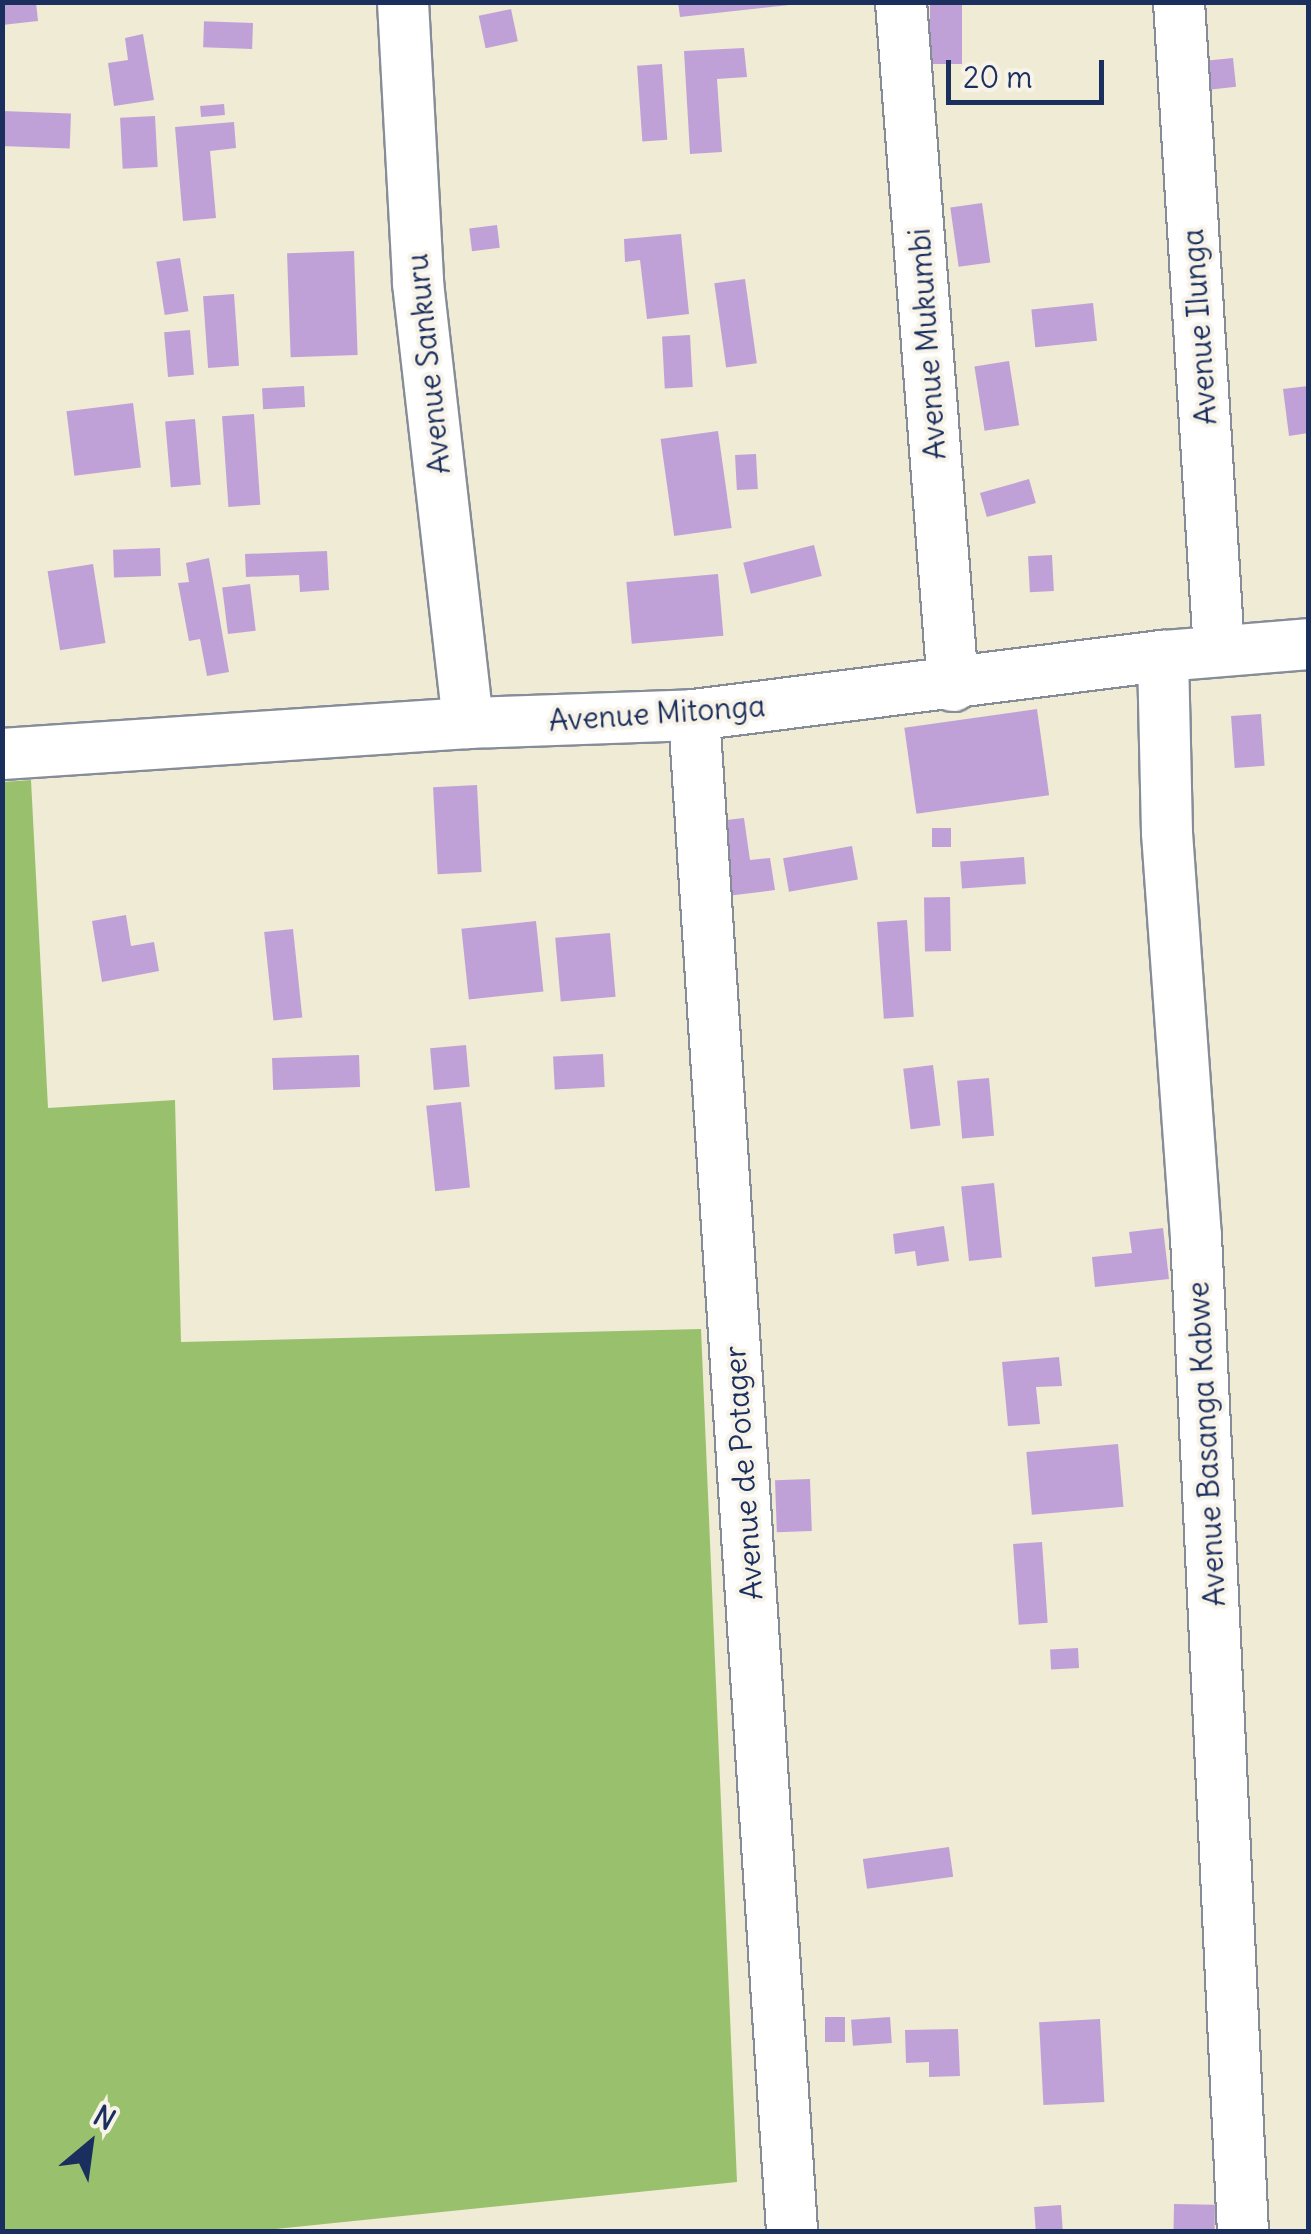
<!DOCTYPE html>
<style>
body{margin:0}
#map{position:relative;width:1311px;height:2234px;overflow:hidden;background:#f0ebd4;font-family:Delius,sans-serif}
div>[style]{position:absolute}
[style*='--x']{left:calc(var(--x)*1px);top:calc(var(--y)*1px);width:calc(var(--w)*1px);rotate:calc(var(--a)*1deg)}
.green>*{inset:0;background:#99c16d}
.building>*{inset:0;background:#c0a1d7;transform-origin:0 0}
.roads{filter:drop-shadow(2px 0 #868d99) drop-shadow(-2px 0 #868d99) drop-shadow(0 2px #868d99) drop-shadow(0 -2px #868d99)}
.minor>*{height:50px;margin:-25px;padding:0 25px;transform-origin:25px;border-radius:25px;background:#fff}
span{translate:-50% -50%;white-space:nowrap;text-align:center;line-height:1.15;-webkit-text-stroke:8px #f7f3e8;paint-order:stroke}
.street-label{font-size:30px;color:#1b2f5e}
.frame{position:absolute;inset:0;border:5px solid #1b2f5e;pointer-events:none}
.north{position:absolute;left:40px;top:2094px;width:100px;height:100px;-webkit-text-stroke:8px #f7f3e8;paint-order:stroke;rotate:29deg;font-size:28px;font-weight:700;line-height:40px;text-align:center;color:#1b2f5e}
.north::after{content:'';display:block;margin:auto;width:35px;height:45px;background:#1b2f5e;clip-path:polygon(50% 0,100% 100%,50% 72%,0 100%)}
.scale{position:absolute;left:946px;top:60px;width:158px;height:45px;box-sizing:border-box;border:5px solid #1b2f5e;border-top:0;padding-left:12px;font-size:30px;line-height:35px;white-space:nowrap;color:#1b2f5e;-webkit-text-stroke:8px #f7f3e8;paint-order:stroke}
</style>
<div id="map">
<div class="green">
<i style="clip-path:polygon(31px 780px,48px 1108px,175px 1100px,181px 1342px,701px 1329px,737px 2182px,256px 2231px,3px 2231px,2px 782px)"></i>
</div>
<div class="building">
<i style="clip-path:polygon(2px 2px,36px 2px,38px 21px,2px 25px)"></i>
<i style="clip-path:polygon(678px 2px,789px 2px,789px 5px,680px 17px)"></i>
<i style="left:930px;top:2px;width:32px;height:62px"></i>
<i style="left:511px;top:9px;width:33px;height:33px;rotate:78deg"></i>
<i style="left:253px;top:23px;width:26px;height:49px;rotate:92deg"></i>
<i style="clip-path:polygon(143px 34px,154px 100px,114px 106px,108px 63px,128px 60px,125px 38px)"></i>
<i style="clip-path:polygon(744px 48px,747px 77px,717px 79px,722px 152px,690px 154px,684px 51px)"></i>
<i style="left:1233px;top:58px;width:29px;height:25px;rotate:84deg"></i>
<i style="left:662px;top:64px;width:76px;height:25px;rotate:86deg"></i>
<i style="left:224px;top:104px;width:11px;height:24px;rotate:85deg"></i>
<i style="left:2px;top:111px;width:69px;height:35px;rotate:2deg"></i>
<i style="left:155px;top:116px;width:51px;height:35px;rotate:87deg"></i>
<i style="clip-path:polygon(234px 122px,236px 148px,210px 151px,216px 218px,183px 221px,175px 127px)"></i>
<i style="left:982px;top:203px;width:60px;height:32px;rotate:82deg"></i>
<i style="left:497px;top:225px;width:23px;height:28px;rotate:83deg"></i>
<i style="clip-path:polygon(681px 234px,689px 314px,647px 319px,640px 260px,625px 262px,624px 239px)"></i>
<i style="left:354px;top:251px;width:104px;height:67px;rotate:88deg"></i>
<i style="left:180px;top:258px;width:54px;height:24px;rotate:81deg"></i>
<i style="left:745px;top:279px;width:85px;height:31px;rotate:82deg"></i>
<i style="left:234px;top:294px;width:72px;height:31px;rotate:86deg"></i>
<i style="left:1093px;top:303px;width:38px;height:62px;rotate:84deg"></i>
<i style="left:190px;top:330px;width:45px;height:26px;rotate:85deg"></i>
<i style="left:690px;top:335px;width:52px;height:28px;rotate:87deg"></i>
<i style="left:1009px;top:361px;width:65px;height:35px;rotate:81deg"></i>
<i style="left:304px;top:386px;width:21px;height:42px;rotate:87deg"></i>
<i style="clip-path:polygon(1308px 386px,1308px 433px,1289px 436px,1283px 389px)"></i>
<i style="left:133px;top:403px;width:65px;height:67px;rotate:83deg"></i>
<i style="left:254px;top:414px;width:91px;height:32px;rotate:86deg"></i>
<i style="left:195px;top:419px;width:66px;height:30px;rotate:85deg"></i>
<i style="left:718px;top:431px;width:98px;height:58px;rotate:82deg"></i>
<i style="left:756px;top:454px;width:35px;height:21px;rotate:87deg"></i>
<i style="left:1029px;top:479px;width:25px;height:51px;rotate:74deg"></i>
<i style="left:814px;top:545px;width:32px;height:73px;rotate:76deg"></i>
<i style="left:160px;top:548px;width:28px;height:47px;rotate:88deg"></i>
<i style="clip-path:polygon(327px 551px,329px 590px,300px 592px,299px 575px,246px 577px,245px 554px)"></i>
<i style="left:1052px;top:555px;width:36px;height:24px;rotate:87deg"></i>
<i style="clip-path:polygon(209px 558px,229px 672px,207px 676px,200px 639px,189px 641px,178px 583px,189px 582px,186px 563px)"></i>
<i style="left:93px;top:564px;width:80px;height:46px;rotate:81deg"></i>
<i style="left:718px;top:574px;width:62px;height:92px;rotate:85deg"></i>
<i style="left:250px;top:584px;width:47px;height:28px;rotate:83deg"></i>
<i style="left:1037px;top:709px;width:87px;height:134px;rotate:82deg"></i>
<i style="left:1261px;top:714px;width:52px;height:30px;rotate:86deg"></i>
<i style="left:477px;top:785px;width:87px;height:44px;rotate:87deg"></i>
<i style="clip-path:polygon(744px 818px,750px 860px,770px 858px,775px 890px,727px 896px,717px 821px)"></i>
<i style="left:932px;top:828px;width:19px;height:19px"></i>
<i style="left:852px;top:846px;width:34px;height:70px;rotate:80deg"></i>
<i style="left:1024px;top:857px;width:27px;height:64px;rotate:86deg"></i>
<i style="left:950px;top:897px;width:54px;height:26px;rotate:89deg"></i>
<i style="clip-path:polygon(126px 915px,131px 946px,154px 942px,159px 971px,102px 982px,92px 921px)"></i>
<i style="left:907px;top:920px;width:97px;height:30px;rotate:86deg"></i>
<i style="left:536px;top:921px;width:71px;height:75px;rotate:84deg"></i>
<i style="left:293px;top:929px;width:89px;height:29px;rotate:84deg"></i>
<i style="left:610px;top:933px;width:64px;height:55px;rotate:85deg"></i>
<i style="left:466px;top:1045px;width:42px;height:36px;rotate:85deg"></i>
<i style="left:603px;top:1054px;width:33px;height:50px;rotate:87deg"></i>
<i style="left:359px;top:1055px;width:32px;height:87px;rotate:88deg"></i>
<i style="left:933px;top:1065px;width:61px;height:30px;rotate:83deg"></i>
<i style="left:989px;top:1078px;width:58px;height:32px;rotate:85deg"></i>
<i style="left:461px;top:1102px;width:86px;height:35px;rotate:84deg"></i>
<i style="left:994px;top:1183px;width:75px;height:33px;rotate:84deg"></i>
<i style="clip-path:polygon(944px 1226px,949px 1261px,917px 1266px,915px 1251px,895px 1254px,893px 1234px)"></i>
<i style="clip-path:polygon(1163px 1228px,1169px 1279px,1095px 1287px,1092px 1257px,1132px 1253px,1129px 1232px)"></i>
<i style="clip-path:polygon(1059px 1357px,1062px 1386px,1036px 1387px,1040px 1424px,1008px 1426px,1002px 1362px)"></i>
<i style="left:1118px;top:1444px;width:63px;height:92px;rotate:85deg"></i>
<i style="left:810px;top:1479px;width:52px;height:35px;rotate:88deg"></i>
<i style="left:1042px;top:1542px;width:81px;height:29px;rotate:86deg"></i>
<i style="left:1078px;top:1648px;width:20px;height:28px;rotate:87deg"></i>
<i style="left:949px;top:1847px;width:30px;height:87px;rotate:82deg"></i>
<i style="left:825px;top:2017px;width:20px;height:25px"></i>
<i style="left:890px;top:2017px;width:26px;height:39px;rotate:86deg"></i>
<i style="left:1100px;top:2019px;width:83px;height:61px;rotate:87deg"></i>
<i style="clip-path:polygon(958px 2029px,960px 2076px,929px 2077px,929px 2062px,906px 2063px,905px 2030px)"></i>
<i style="left:1174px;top:2204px;width:41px;height:28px;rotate:1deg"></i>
<i style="left:1061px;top:2205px;width:27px;height:27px;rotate:86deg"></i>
</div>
<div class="roads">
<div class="minor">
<i style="--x:403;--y:2;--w:281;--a:86.9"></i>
<i style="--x:418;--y:283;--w:443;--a:83.5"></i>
<i style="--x:901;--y:2;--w:686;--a:85.65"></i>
<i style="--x:1179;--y:2;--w:650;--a:86.47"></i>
<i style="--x:1163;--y:656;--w:177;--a:88.7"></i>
<i style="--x:1167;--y:833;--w:404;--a:85.9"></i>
<i style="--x:1196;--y:1236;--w:997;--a:87.3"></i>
<i style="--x:694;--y:715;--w:1520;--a:86.3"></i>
<i style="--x:2;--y:754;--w:467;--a:-3.8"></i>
<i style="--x:468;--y:723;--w:226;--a:-2"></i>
<i style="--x:694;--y:715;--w:473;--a:-7.2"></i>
<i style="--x:1163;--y:656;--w:145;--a:-4.7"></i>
</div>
</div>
<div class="street-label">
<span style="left:1199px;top:327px;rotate:-94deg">Avenue Ilunga</span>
<span style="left:927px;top:344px;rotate:-94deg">Avenue Mukumbi</span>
<span style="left:428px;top:364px;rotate:-96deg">Avenue Sankuru</span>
<span style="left:657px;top:713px;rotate:-4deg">Avenue Mitonga</span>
<span style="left:1206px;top:1444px;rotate:-93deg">Avenue Basanga Kabwe</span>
<span style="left:743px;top:1473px;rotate:-94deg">Avenue de Potager</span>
</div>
<div class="frame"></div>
<div class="north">N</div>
<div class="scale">20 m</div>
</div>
